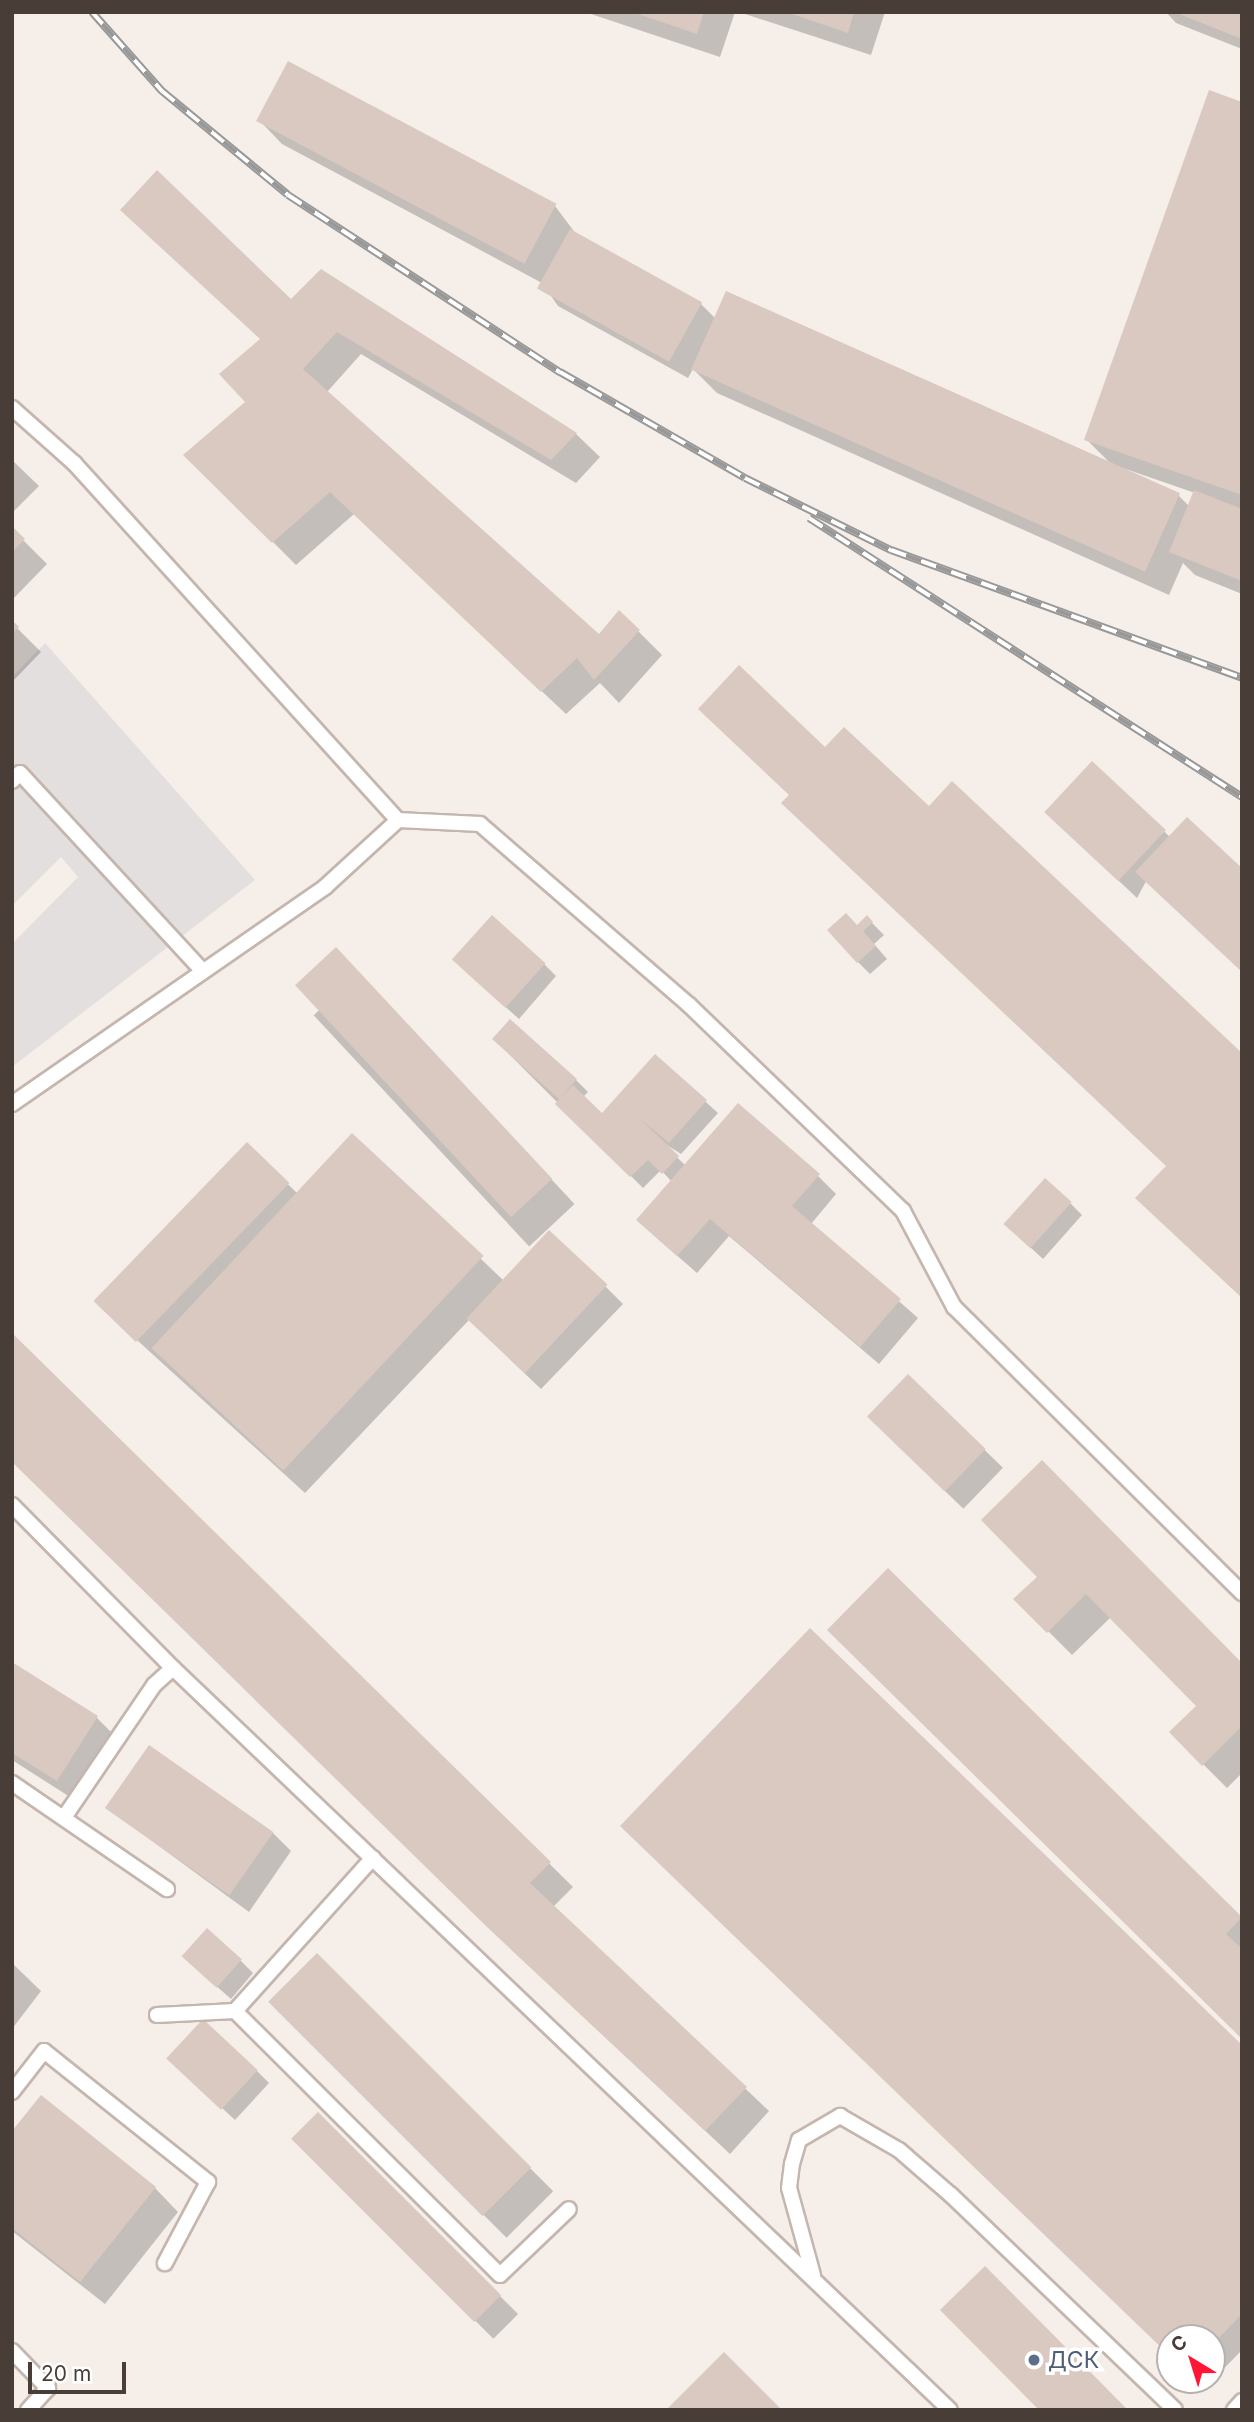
<!DOCTYPE html>
<meta charset="utf-8">
<style>
body{margin:0}
#map{position:relative;width:1254px;height:2422px;overflow:hidden;background:#f5eee9;font-family:Inter,sans-serif}
div>[style]{position:absolute}
[style*='--x']{left:calc(var(--x)*1px);top:calc(var(--y)*1px);width:calc(var(--w)*1px);rotate:calc(var(--a)*1deg)}
.parking>*{inset:0;background:#e3dfde}
.shadow>*{inset:0;background:#0003;transform-origin:0 0}
.building>*{inset:0;background:#dac9c1;transform-origin:0 0}
.roads{filter:drop-shadow(2px 0 #c4b6ae) drop-shadow(-2px 0 #c4b6ae) drop-shadow(0 2px #c4b6ae) drop-shadow(0 -2px #c4b6ae)}
.service>*{height:14px;margin:-7px;padding:0 7px;transform-origin:7px;border-radius:7px;background:#fff}
.rail>*{height:8px;margin-top:-4px;transform-origin:0;background:repeating-linear-gradient(90deg,#fff 0 16px,#989898 0 32px);box-sizing:border-box;border-block:2px solid #989898}
.dots>*{width:19px;height:19px;translate:-50% -50%;box-sizing:border-box;border:4px solid #fff;border-radius:50%}
span{translate:-50% -50%;white-space:nowrap;text-align:center;line-height:1.15;-webkit-text-stroke:7px #fff;paint-order:stroke}
.service-label{font-size:23px;color:#4e5e75}
.left{translate:0 -50%;text-align:left}
.frame{position:absolute;inset:0;border:14px solid #493d37;pointer-events:none}
.north{position:absolute;left:1156px;top:2324px;width:70px;height:70px;box-sizing:border-box;background:#fff;border:2px solid #b6b1af;border-radius:50%;rotate:322deg;font-size:19px;font-weight:700;line-height:28px;text-align:center;color:#493d37}
.north::after{content:'';display:block;margin:auto;width:24px;height:32px;background:#ff1637;clip-path:polygon(50% 0,100% 100%,50% 72%,0 100%)}
.scale{position:absolute;left:28px;top:2362px;width:98px;height:32px;box-sizing:border-box;border:4px solid #493d37;border-top:0;padding-left:9px;font-size:21px;line-height:24px;white-space:nowrap;color:#493d37;-webkit-text-stroke:5px #fff;paint-order:stroke}
</style>
<div id="map">
<div class="parking">
<i style="clip-path:polygon(45px 643px,255px 880px,12px 1067px,12px 944px,78px 877px,61px 857px,12px 906px,12px 677px)"></i>
</div>
<div class="shadow">
<i style="clip-path:polygon(585px 12px,735px 12px,720px 57px)"></i>
<i style="clip-path:polygon(739px 12px,885px 12px,871px 55px)"></i>
<i style="clip-path:polygon(1166px 12px,1242px 12px,1242px 49px,1176px 23px)"></i>
<i style="clip-path:polygon(evenodd,1242px 103px,1242px 594px,1195px 575px,1183px 563px,1169px 595px,717px 393px,693px 369px,688px 378px,558px 306px,542px 283px,282px 144px,259px 120px,555px 206px,576px 234px,701px 304px,716px 319px,1113px 466px,1086px 439px,1242px 103px,1120px 467px,1195px 493px,1189px 506px,1179px 496px,1120px 467px)"></i>
<i style="clip-path:polygon(321px 271px,576px 434px,600px 457px,576px 483px,361px 354px,327px 392px,599px 637px,638px 631px,662px 655px,619px 703px,600px 683px,566px 714px,354px 514px,296px 565px,186px 455px,247px 402px,261px 340px)"></i>
<i style="clip-path:polygon(12px 460px,39px 486px,12px 513px)"></i>
<i style="clip-path:polygon(12px 529px,47px 564px,12px 600px)"></i>
<i style="clip-path:polygon(12px 623px,41px 652px,12px 682px)"></i>
<i style="clip-path:polygon(1092px 764px,1170px 837px,1137px 898px,1065px 830px)"></i>
<i style="clip-path:polygon(867px 918px,884px 935px,874px 944px,887px 959px,870px 974px,858px 962px,858px 926px)"></i>
<i style="clip-path:polygon(544px 964px,556px 976px,519px 1019px,466px 972px)"></i>
<i style="left:359px;top:973px;width:316px;height:62px;rotate:47deg"></i>
<i style="clip-path:polygon(506px 1051px,576px 1080px,588px 1092px,581px 1099px,602px 1115px,656px 1057px,718px 1113px,681px 1154px,659px 1140px,686px 1166px,818px 1176px,836px 1194px,811px 1224px,918px 1318px,879px 1364px,729px 1236px,697px 1273px,657px 1238px,672px 1182px,661px 1170px,643px 1188px)"></i>
<i style="clip-path:polygon(247px 1145px,297px 1193px,481px 1259px,503px 1280px,605px 1286px,623px 1304px,541px 1389px,469px 1320px,305px 1493px,115px 1320px)"></i>
<i style="clip-path:polygon(1070px 1203px,1082px 1215px,1043px 1259px,1017px 1235px)"></i>
<i style="clip-path:polygon(12px 1335px,573px 1887px,553px 1907px,769px 2111px,730px 2154px,513px 1951px)"></i>
<i style="left:908px;top:1376px;width:132px;height:57px;rotate:44deg"></i>
<i style="clip-path:polygon(984px 1520px,1242px 1665px,1242px 1773px,1227px 1788px,1172px 1733px,1199px 1706px,1111px 1617px,1072px 1655px,1016px 1599px,1039px 1577px)"></i>
<i style="clip-path:polygon(888px 1570px,1242px 1919px,1242px 2037px)"></i>
<i style="clip-path:polygon(12px 1664px,97px 1718px,120px 1741px,81px 1804px,12px 1760px)"></i>
<i style="clip-path:polygon(107px 1808px,273px 1833px,291px 1851px,249px 1912px)"></i>
<i style="clip-path:polygon(646px 1849px,1242px 2047px,1242px 2350px,1205px 2388px,1197px 2380px,1212px 2380px,1212px 2338px,1170px 2338px,1170px 2354px)"></i>
<i style="left:317px;top:1955px;width:334px;height:66px;rotate:45deg"></i>
<i style="clip-path:polygon(241px 1961px,253px 1973px,231px 1999px,196px 1968px)"></i>
<i style="clip-path:polygon(12px 1963px,41px 1991px,12px 2029px)"></i>
<i style="clip-path:polygon(181px 2070px,257px 2071px,269px 2083px,235px 2120px)"></i>
<i style="left:318px;top:2114px;width:283px;height:35px;rotate:45deg"></i>
<i style="clip-path:polygon(12px 2133px,155px 2188px,178px 2212px,105px 2304px,12px 2231px)"></i>
</div>
<div class="building">
<i style="clip-path:polygon(632px 12px,704px 12px,697px 34px)"></i>
<i style="clip-path:polygon(786px 12px,854px 12px,848px 33px)"></i>
<i style="clip-path:polygon(1174px 12px,1242px 12px,1242px 39px)"></i>
<i style="left:288px;top:61px;width:304px;height:68px;rotate:28deg"></i>
<i style="clip-path:polygon(1209px 90px,1242px 102px,1242px 495px,1084px 440px)"></i>
<i style="clip-path:polygon(157px 170px,291px 299px,321px 269px,577px 433px,551px 460px,337px 332px,303px 369px,599px 634px,619px 610px,640px 630px,594px 680px,577px 658px,541px 692px,330px 492px,272px 543px,183px 455px,245px 402px,219px 374px,260px 339px,120px 210px)"></i>
<i style="left:570px;top:229px;width:151px;height:68px;rotate:29deg"></i>
<i style="left:726px;top:291px;width:497px;height:86px;rotate:24deg"></i>
<i style="clip-path:polygon(1194px 490px,1242px 509px,1242px 581px,1169px 552px)"></i>
<i style="clip-path:polygon(12px 526px,25px 539px,12px 552px)"></i>
<i style="clip-path:polygon(12px 620px,19px 627px,12px 634px)"></i>
<i style="clip-path:polygon(739px 665px,825px 747px,844px 727px,929px 806px,952px 781px,1242px 1053px,1242px 1298px,1135px 1198px,1166px 1166px,781px 803px,789px 795px,698px 709px)"></i>
<i style="left:1092px;top:761px;width:101px;height:70px;rotate:43deg"></i>
<i style="clip-path:polygon(1187px 817px,1242px 868px,1242px 972px,1135px 872px)"></i>
<i style="clip-path:polygon(846px 913px,857px 925px,867px 915px,873px 922px,863px 931px,876px 946px,857px 963px,827px 930px)"></i>
<i style="left:492px;top:915px;width:72px;height:60px;rotate:42deg"></i>
<i style="left:336px;top:947px;width:317px;height:56px;rotate:47deg"></i>
<i style="clip-path:polygon(510px 1019px,577px 1079px,561px 1097px,573px 1085px,602px 1113px,655px 1054px,707px 1100px,669px 1143px,637px 1116px,679px 1156px,662px 1174px,648px 1160px,630px 1177px,555px 1104px,559px 1099px,492px 1039px)"></i>
<i style="clip-path:polygon(738px 1103px,820px 1174px,792px 1206px,901px 1299px,860px 1347px,710px 1219px,677px 1256px,636px 1220px)"></i>
<i style="left:352px;top:1133px;width:180px;height:294px;rotate:43deg"></i>
<i style="left:247px;top:1142px;width:59px;height:221px;rotate:44deg"></i>
<i style="left:1045px;top:1178px;width:36px;height:62px;rotate:42deg"></i>
<i style="left:549px;top:1230px;width:80px;height:121px;rotate:43deg"></i>
<i style="clip-path:polygon(12px 1333px,551px 1862px,530px 1883px,747px 2087px,705px 2131px,487px 1927px,12px 1462px)"></i>
<i style="left:908px;top:1374px;width:108px;height:59px;rotate:44deg"></i>
<i style="clip-path:polygon(1042px 1460px,1242px 1663px,1242px 1726px,1202px 1766px,1169px 1732px,1196px 1706px,1086px 1594px,1047px 1633px,1013px 1599px,1037px 1577px,981px 1520px)"></i>
<i style="clip-path:polygon(888px 1568px,1242px 1917px,1226px 1934px,1242px 1949px,1242px 2039px,827px 1630px)"></i>
<i style="clip-path:polygon(810px 1628px,1242px 2045px,1242px 2314px,1212px 2345px,1212px 2338px,1170px 2338px,1170px 2356px,620px 1826px)"></i>
<i style="clip-path:polygon(12px 1662px,98px 1716px,57px 1781px,12px 1753px)"></i>
<i style="left:149px;top:1745px;width:152px;height:77px;rotate:35deg"></i>
<i style="left:207px;top:1928px;width:47px;height:38px;rotate:42deg"></i>
<i style="left:317px;top:1953px;width:303px;height:69px;rotate:45deg"></i>
<i style="left:203px;top:2019px;width:75px;height:54px;rotate:43deg"></i>
<i style="clip-path:polygon(41px 2095px,156px 2187px,80px 2282px,12px 2228px,12px 2131px)"></i>
<i style="left:318px;top:2112px;width:259px;height:38px;rotate:45deg"></i>
<i style="clip-path:polygon(985px 2266px,1128px 2410px,1039px 2410px,940px 2310px)"></i>
<i style="clip-path:polygon(724px 2352px,782px 2410px,666px 2410px)"></i>
</div>
<div class="roads">
<div class="service">
<i style="--x:12;--y:408;--w:83;--a:41.6"></i>
<i style="--x:74;--y:463;--w:482;--a:47.8"></i>
<i style="--x:12;--y:781;--w:11;--a:-45"></i>
<i style="--x:20;--y:773;--w:267;--a:47.3"></i>
<i style="--x:12;--y:1104;--w:381;--a:-34.7"></i>
<i style="--x:325;--y:887;--w:99;--a:-42.5"></i>
<i style="--x:398;--y:820;--w:82;--a:2.8"></i>
<i style="--x:480;--y:824;--w:276;--a:40.9"></i>
<i style="--x:689;--y:1005;--w:297;--a:43.9"></i>
<i style="--x:903;--y:1211;--w:109;--a:62"></i>
<i style="--x:954;--y:1307;--w:406;--a:44.8"></i>
<i style="--x:12;--y:1505;--w:229;--a:45.4"></i>
<i style="--x:173;--y:1668;--w:1074;--a:43.68"></i>
<i style="--x:12;--y:1783;--w:188;--a:34.4"></i>
<i style="--x:65;--y:1816;--w:158;--a:-55.8"></i>
<i style="--x:154;--y:1685;--w:25;--a:-42"></i>
<i style="--x:235;--y:2011;--w:374;--a:44.9"></i>
<i style="--x:500;--y:2275;--w:95;--a:-43.7"></i>
<i style="--x:157;--y:2015;--w:78;--a:-2.9"></i>
<i style="--x:235;--y:2011;--w:206;--a:-48"></i>
<i style="--x:12;--y:2092;--w:52;--a:-52"></i>
<i style="--x:44;--y:2051;--w:210;--a:38.6"></i>
<i style="--x:208;--y:2182;--w:92;--a:118"></i>
<i style="--x:813;--y:2275;--w:90;--a:-105.4"></i>
<i style="--x:789;--y:2188;--w:24;--a:-83"></i>
<i style="--x:792;--y:2164;--w:25;--a:-74"></i>
<i style="--x:799;--y:2140;--w:48;--a:-30.3"></i>
<i style="--x:840;--y:2116;--w:68;--a:30"></i>
<i style="--x:899;--y:2150;--w:69;--a:40.9"></i>
<i style="--x:951;--y:2195;--w:310;--a:43.8"></i>
<i style="--x:12;--y:2351;--w:52;--a:45.8"></i>
<i style="--x:48;--y:2388;--w:30;--a:132"></i>
<i style="--x:1234;--y:2410;--w:12;--a:-48"></i>
</div>
</div>
<div class="rail">
<i style="--x:92;--y:12;--w:106;--a:48.5"></i>
<i style="--x:162;--y:91;--w:163;--a:39.5"></i>
<i style="--x:288;--y:195;--w:325;--a:33.1"></i>
<i style="--x:560;--y:372;--w:213;--a:29.8"></i>
<i style="--x:745;--y:478;--w:163;--a:26.3"></i>
<i style="--x:891;--y:550;--w:374;--a:20"></i>
<i style="--x:809;--y:518;--w:515;--a:32.8"></i>
</div>
<div class="dots">
<i style="left:1034px;top:2360px;background:#5c6f8a"></i>
</div>
<div class="service-label">
<span class="left" style="left:1048px;top:2360px">ДСК</span>
</div>
<div class="frame"></div>
<div class="north">С</div>
<div class="scale">20 m</div>
</div>
